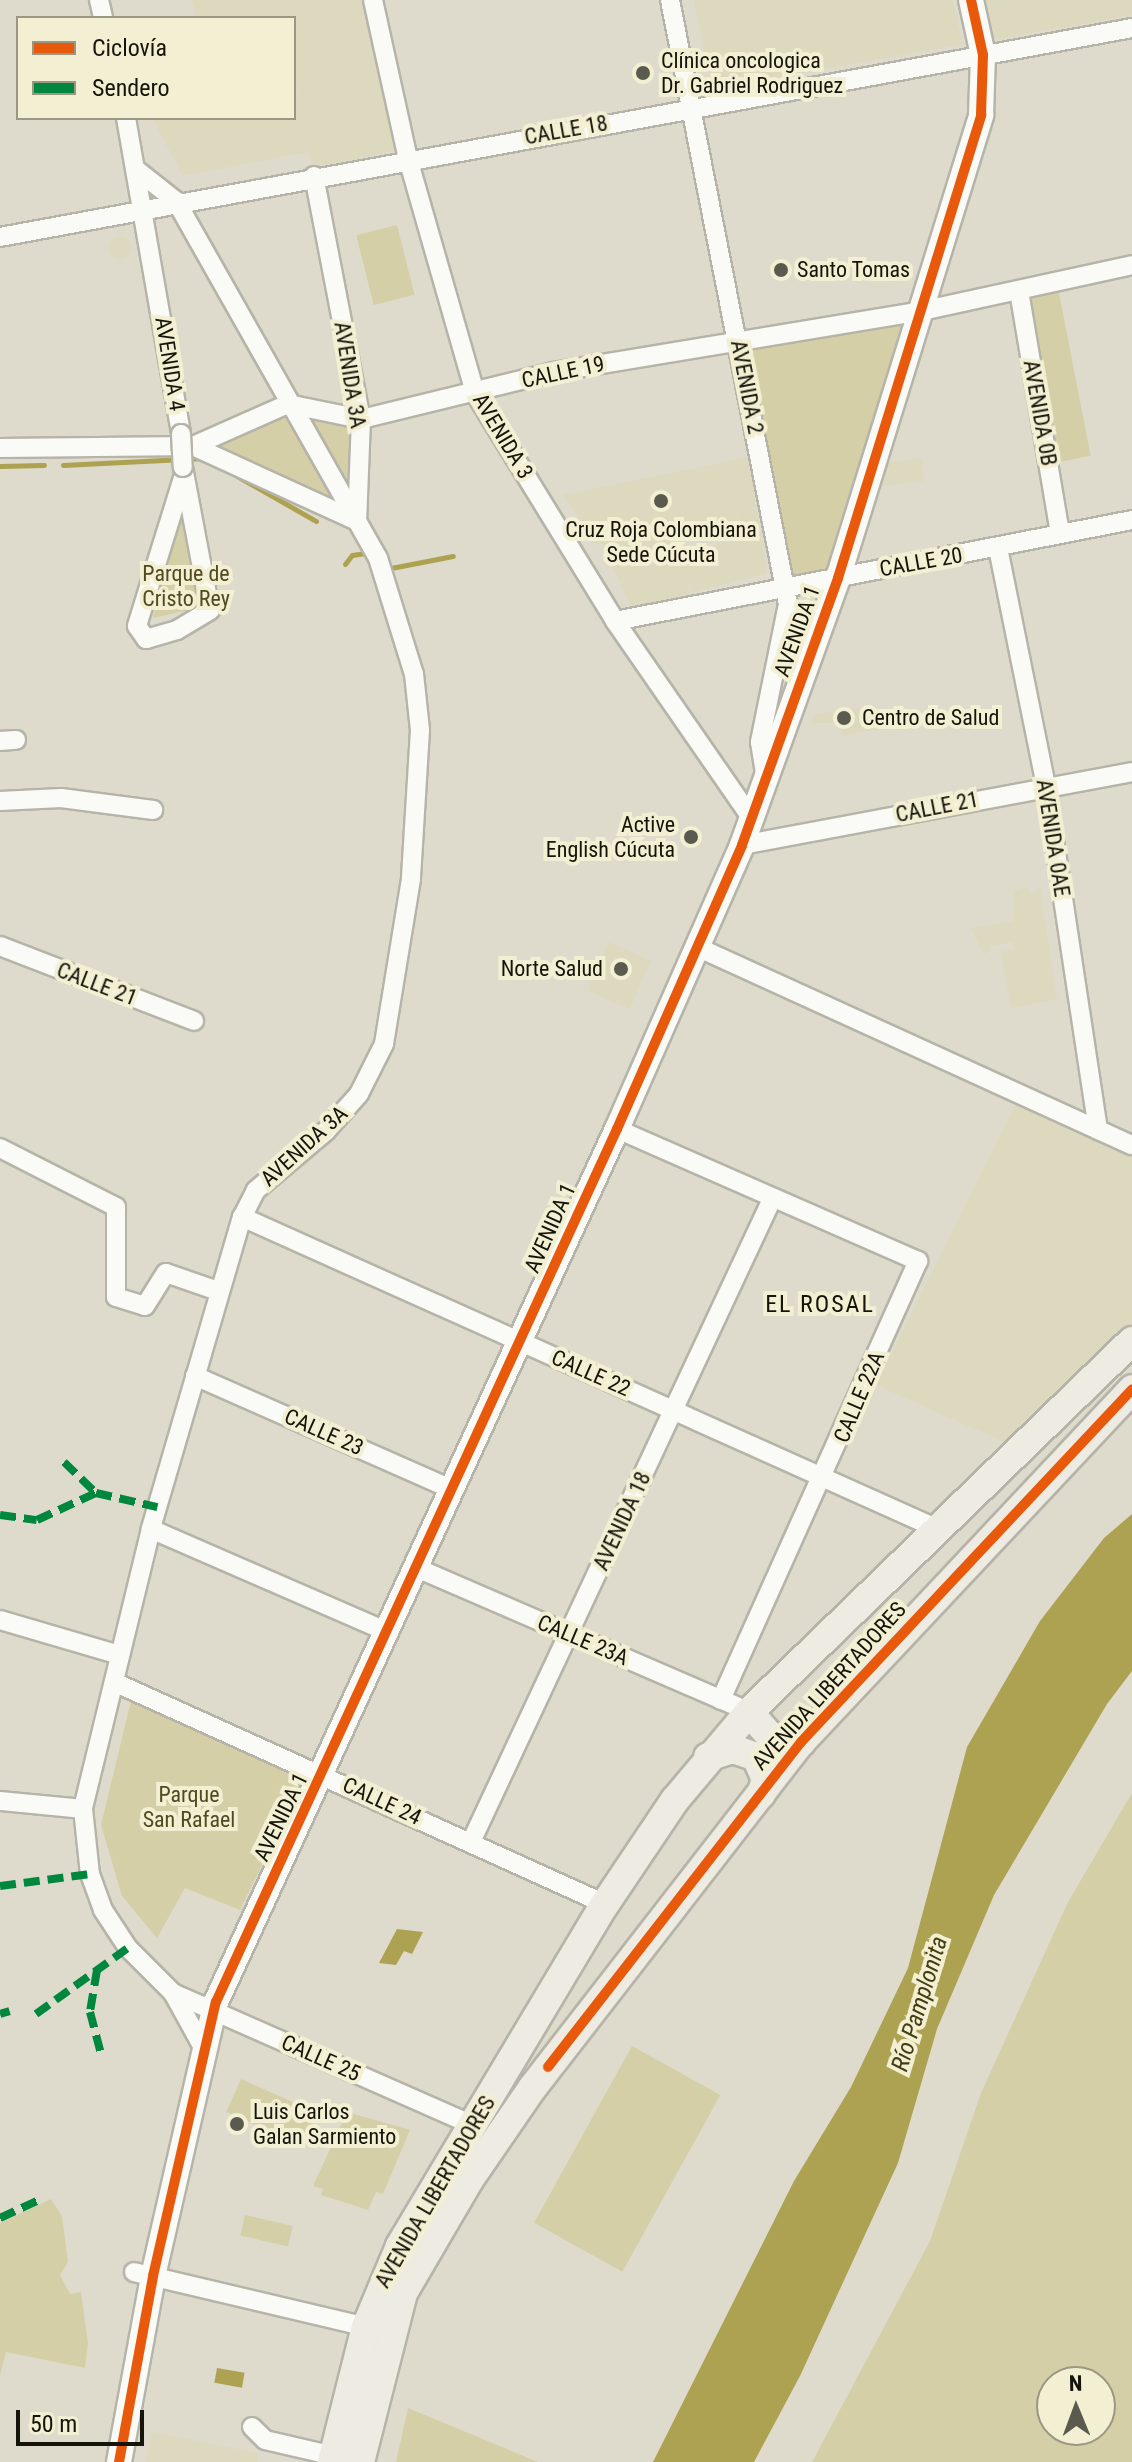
<!DOCTYPE html>
<meta charset="utf-8">
<style>
body{margin:0}
#map{position:relative;width:1132px;height:2462px;overflow:hidden;background:#dedbcc;font-family:"Roboto Condensed",sans-serif}
div>[style]{position:absolute}
[style*='--x']{left:calc(var(--x)*1px);top:calc(var(--y)*1px);width:calc(var(--w)*1px);rotate:calc(var(--a)*1deg)}
.built>*{inset:0;background:#dcd9be;transform-origin:0 0}
.round{border-radius:50%}
.green>*{inset:0;background:#d5cfa7;transform-origin:0 0}
.water>*{inset:0;background:#ada252;transform-origin:0 0}
.stream>*{height:5px;margin:-2.5px;padding:0 2.5px;transform-origin:2.5px;border-radius:2.5px;background:#ada252}
.roads{filter:drop-shadow(2px 0 #b6b4a8) drop-shadow(-2px 0 #b6b4a8) drop-shadow(0 2px #b6b4a8) drop-shadow(0 -2px #b6b4a8)}
.street>*{height:18px;margin:-9px;padding:0 9px;transform-origin:9px;border-radius:9px;background:#fafaf7}
.secondary>*{height:24px;margin:-12px;padding:0 12px;transform-origin:12px;border-radius:12px;background:#fafaf7}
.primary>*{height:28px;margin:-14px;padding:0 14px;transform-origin:14px;border-radius:14px;background:#eeece2}
.bridges{filter:drop-shadow(2px 0 #b6b4a8) drop-shadow(-2px 0 #b6b4a8) drop-shadow(0 2px #b6b4a8) drop-shadow(0 -2px #b6b4a8)}
.street-bridge>*{height:18px;margin:-9px;padding:0 9px;transform-origin:9px;border-radius:9px;background:#fafaf7}
.quiet>*{height:8px;margin-top:-4px;transform-origin:0;background:repeating-linear-gradient(90deg,#00873e 0 16px,transparent 0 24px)}
.cycleway>*{height:10px;margin:-5px;padding:0 5px;transform-origin:5px;border-radius:5px;background:#e8590c}
.dots>*{width:22px;height:22px;translate:-50% -50%;box-sizing:border-box;border:4px solid #f2efd2;border-radius:50%}
span{translate:-50% -50%;white-space:nowrap;text-align:center;line-height:1.15;-webkit-text-stroke:8px #f2efd2;paint-order:stroke}
.poi-label{font-size:22px;color:#15140a}
.left{translate:0 -50%;text-align:left}
.right{translate:-100% -50%;text-align:right}
.street-label{font-size:22px;color:#15140a}
.park-label{font-size:22px;color:#504a20}
.neighbourhood-label{font-size:24px;color:#15140a;letter-spacing:2px}
.water-label{font-size:24px;color:#423d12;font-style:italic}
.legend{position:absolute;left:16px;top:16px;width:280px;height:104px;box-sizing:border-box;background:#f2efd2;border:2px solid #9a9782;margin:0;padding:10px 14px;list-style:none;font-size:24px;color:#15140a}
.legend li{display:flex;align-items:center;gap:16px;height:40px}
.legend b{width:40px;border:2px solid #9a9782}
.north{position:absolute;left:1036px;top:2366px;width:80px;height:80px;box-sizing:border-box;background:#f2efd2;border:2px solid #9a9782;border-radius:50%;rotate:359deg;font-size:22px;font-weight:700;line-height:32px;text-align:center;color:#15140a}
.north::after{content:'';display:block;margin:auto;width:28px;height:36px;background:#5b5a4e;clip-path:polygon(50% 0,100% 100%,50% 72%,0 100%)}
.scale{position:absolute;left:16px;top:2410px;width:128px;height:36px;box-sizing:border-box;border:4px solid #15140a;border-top:0;padding-left:10px;font-size:24px;line-height:28px;white-space:nowrap;color:#15140a;-webkit-text-stroke:6px #f2efd2;paint-order:stroke}
</style>
<div id="map">
<div class="built">
<i style="clip-path:polygon(192px 0,368px 0,400px 150px,313px 167px,307px 144px,308px 152px,183px 176px,152px 118px,294px 118px,294px 79px,304px 119px,294px 74px,294px 18px,196px 18px)"></i>
<i style="clip-path:polygon(694px 0,953px 0,963px 44px,712px 89px)"></i>
<i style="clip-path:polygon(980px 0,1132px 0,1132px 15px,998px 39px,987px 32px)"></i>
<i class="round" style="left:108px;top:236px;width:24px;height:24px"></i>
<i style="clip-path:polygon(evenodd,749px 457px,756px 507px,749px 509px,757px 509px,767px 573px,692px 593px,688px 582px,690px 593px,632px 608px,602px 543px,596px 544px,563px 495px,749px 457px,737px 512px,742px 538px,690px 552px,692px 561px,678px 564px,666px 528px,696px 521px,701px 533px,737px 525px,737px 512px)"></i>
<i style="clip-path:polygon(922px 458px,924px 481px,874px 487px,882px 463px)"></i>
<i style="clip-path:polygon(873px 706px,877px 729px,843px 736px,838px 723px,810px 723px,815px 714px)"></i>
<i style="clip-path:polygon(1029px 887px,1031px 894px,1040px 888px,1057px 999px,1011px 1008px,1001px 952px,1014px 950px,1013px 942px,990px 946px,991px 951px,983px 954px,971px 928px,1014px 921px,1014px 890px)"></i>
<i style="left:609px;top:942px;width:46px;height:53px;rotate:24deg"></i>
<i style="clip-path:polygon(1015px 1104px,1132px 1157px,1132px 1321px,1006px 1443px,876px 1385px)"></i>
<i style="clip-path:polygon(152px 2432px,259px 2453px,257px 2462px,146px 2462px)"></i>
</div>
<div class="green">
<i style="left:397px;top:225px;width:72px;height:42px;rotate:76deg"></i>
<i style="left:1058px;top:288px;width:171px;height:37px;rotate:79deg"></i>
<i style="clip-path:polygon(908px 323px,830px 574px,786px 580px,750px 348px)"></i>
<i style="clip-path:polygon(296px 407px,357px 422px,346px 487px)"></i>
<i style="clip-path:polygon(285px 418px,340px 507px,202px 445px)"></i>
<i style="clip-path:polygon(184px 492px,216px 604px,153px 618px)"></i>
<i style="clip-path:polygon(131px 1701px,310px 1767px,240px 1910px,185px 1888px,157px 1938px,122px 1896px,101px 1825px)"></i>
<i style="clip-path:polygon(evenodd,1132px 1793px,1132px 2462px,812px 2462px,930px 2241px,981px 2093px,1068px 1902px,1132px 1793px,1052px 2382px,1100px 2382px,1100px 2430px,1052px 2430px,1052px 2382px)"></i>
<i style="left:632px;top:2046px;width:101px;height:202px;rotate:29deg"></i>
<i style="left:241px;top:2079px;width:83px;height:36px;rotate:24deg"></i>
<i style="clip-path:polygon(347px 2112px,410px 2130px,383px 2194px,376px 2192px,368px 2210px,321px 2195px,323px 2189px,313px 2186px)"></i>
<i style="clip-path:polygon(51px 2199px,62px 2216px,68px 2262px,60px 2275px,70px 2294px,81px 2292px,88px 2343px,85px 2368px,6px 2352px,0 2375px,0 2223px)"></i>
<i style="left:245px;top:2215px;width:49px;height:21px;rotate:13deg"></i>
<i style="clip-path:polygon(408px 2408px,538px 2462px,396px 2462px)"></i>
</div>
<div class="water">
<i style="clip-path:polygon(1132px 1514px,1132px 1671px,1107px 1704px,994px 1895px,937px 2029px,898px 2163px,800px 2376px,754px 2462px,653px 2462px,794px 2181px,851px 2087px,908px 1968px,967px 1747px,1040px 1621px,1104px 1538px)"></i>
<i style="clip-path:polygon(397px 1929px,423px 1932px,412px 1954px,404px 1951px,396px 1965px,379px 1963px)"></i>
<i style="left:217px;top:2368px;width:28px;height:15px;rotate:10deg"></i>
</div>
<div class="stream">
<i style="--x:63;--y:465;--w:141;--a:-2.8"></i>
<i style="--x:0;--y:466;--w:44;--a:-1.3"></i>
<i style="--x:237;--y:476;--w:91;--a:29.7"></i>
<i style="--x:345;--y:564;--w:11;--a:-52"></i>
<i style="--x:352;--y:555;--w:14;--a:-8"></i>
<i style="--x:386;--y:569;--w:68;--a:-11"></i>
</div>
<div class="roads">
<div class="street">
<i style="--x:99;--y:0;--w:18;--a:77"></i>
<i style="--x:373;--y:0;--w:163;--a:77.6"></i>
<i style="--x:408;--y:159;--w:243;--a:74"></i>
<i style="--x:475;--y:393;--w:268;--a:58.4"></i>
<i style="--x:615;--y:621;--w:241;--a:55.3"></i>
<i style="--x:670;--y:0;--w:615;--a:78.95"></i>
<i style="--x:788;--y:604;--w:141;--a:101.5"></i>
<i style="--x:760;--y:742;--w:32;--a:81"></i>
<i style="--x:126;--y:118;--w:321;--a:80.1"></i>
<i style="--x:138;--y:171;--w:48;--a:38.3"></i>
<i style="--x:176;--y:201;--w:410;--a:60.5"></i>
<i style="--x:378;--y:558;--w:121;--a:72.8"></i>
<i style="--x:414;--y:674;--w:56;--a:83.9"></i>
<i style="--x:420;--y:730;--w:149;--a:93.5"></i>
<i style="--x:411;--y:879;--w:167;--a:99.3"></i>
<i style="--x:384;--y:1044;--w:56;--a:116.6"></i>
<i style="--x:359;--y:1094;--w:50;--a:131.7"></i>
<i style="--x:326;--y:1131;--w:92;--a:139.9"></i>
<i style="--x:256;--y:1190;--w:30;--a:117"></i>
<i style="--x:242;--y:1217;--w:325;--a:106.3"></i>
<i style="--x:151;--y:1529;--w:288;--a:103.7"></i>
<i style="--x:83;--y:1809;--w:65;--a:83.9"></i>
<i style="--x:90;--y:1874;--w:38;--a:70"></i>
<i style="--x:103;--y:1910;--w:45;--a:56.7"></i>
<i style="--x:128;--y:1948;--w:64;--a:45"></i>
<i style="--x:173;--y:1993;--w:66;--a:61.1"></i>
<i style="--x:314;--y:176;--w:248;--a:79.1"></i>
<i style="--x:361;--y:419;--w:102;--a:92.2"></i>
<i style="--x:0;--y:237;--w:1151;--a:-10.46"></i>
<i style="--x:1019;--y:291;--w:246;--a:80.4"></i>
<i style="--x:193;--y:446;--w:180;--a:24.6"></i>
<i style="--x:0;--y:448;--w:193;--a:-0.6"></i>
<i style="--x:193;--y:446;--w:104;--a:-23.9"></i>
<i style="--x:288;--y:404;--w:75;--a:11.6"></i>
<i style="--x:361;--y:419;--w:199;--a:-13.7"></i>
<i style="--x:554;--y:372;--w:368;--a:-9.4"></i>
<i style="--x:917;--y:312;--w:220;--a:-12.3"></i>
<i style="--x:183;--y:478;--w:155;--a:107.3"></i>
<i style="--x:137;--y:626;--w:16;--a:55"></i>
<i style="--x:146;--y:639;--w:32;--a:-16"></i>
<i style="--x:177;--y:630;--w:39;--a:-31"></i>
<i style="--x:210;--y:610;--w:146;--a:-100.7"></i>
<i style="--x:998;--y:548;--w:243;--a:78.6"></i>
<i style="--x:1046;--y:786;--w:348;--a:81.4"></i>
<i style="--x:615;--y:621;--w:527;--a:-11.05"></i>
<i style="--x:0;--y:741;--w:16;--a:-4"></i>
<i style="--x:0;--y:801;--w:61;--a:-2.8"></i>
<i style="--x:61;--y:798;--w:93;--a:7.4"></i>
<i style="--x:742;--y:845;--w:397;--a:-10.6"></i>
<i style="--x:0;--y:946;--w:208;--a:21.1"></i>
<i style="--x:697;--y:947;--w:478;--a:24.5"></i>
<i style="--x:617;--y:1129;--w:329;--a:23.7"></i>
<i style="--x:918;--y:1261;--w:481;--a:114.2"></i>
<i style="--x:0;--y:1148;--w:130;--a:27"></i>
<i style="--x:116;--y:1207;--w:90;--a:90"></i>
<i style="--x:116;--y:1297;--w:30;--a:17"></i>
<i style="--x:145;--y:1306;--w:39;--a:-58"></i>
<i style="--x:166;--y:1273;--w:55;--a:19.1"></i>
<i style="--x:242;--y:1217;--w:765;--a:24.15"></i>
<i style="--x:195;--y:1376;--w:282;--a:23.8"></i>
<i style="--x:151;--y:1529;--w:258;--a:23.5"></i>
<i style="--x:417;--y:1568;--w:362;--a:23.4"></i>
<i style="--x:0;--y:1620;--w:125;--a:16.3"></i>
<i style="--x:114;--y:1682;--w:539;--a:24.33"></i>
<i style="--x:0;--y:1801;--w:83;--a:5.5"></i>
<i style="--x:471;--y:1842;--w:710;--a:-64.91"></i>
<i style="--x:173;--y:1993;--w:327;--a:23.8"></i>
<i style="--x:134;--y:2272;--w:238;--a:13.3"></i>
<i style="--x:252;--y:2427;--w:18;--a:45"></i>
<i style="--x:265;--y:2440;--w:71;--a:13.1"></i>
</div>
<div class="secondary">
<i style="--x:119;--y:2462;--w:189;--a:-79.6"></i>
<i style="--x:153;--y:2276;--w:281;--a:-77.1"></i>
<i style="--x:216;--y:2002;--w:961;--a:-65.33"></i>
<i style="--x:617;--y:1129;--w:310;--a:-66.2"></i>
<i style="--x:742;--y:845;--w:284;--a:-70.2"></i>
<i style="--x:838;--y:578;--w:485;--a:-72.8"></i>
<i style="--x:981;--y:115;--w:60;--a:-88.1"></i>
<i style="--x:983;--y:55;--w:56;--a:-102.3"></i>
</div>
<div class="primary">
<i style="--x:749;--y:1712;--w:32;--a:49"></i>
<i style="--x:770;--y:1736;--w:32;--a:11"></i>
<i style="--x:708;--y:1757;--w:26;--a:-18"></i>
<i style="--x:733;--y:1749;--w:24;--a:19"></i>
<i style="--x:756;--y:1757;--w:24;--a:66"></i>
<i style="--x:766;--y:1779;--w:16;--a:108"></i>
<i style="--x:332;--y:2462;--w:139;--a:-75.9"></i>
<i style="--x:366;--y:2327;--w:88;--a:-67.2"></i>
<i style="--x:400;--y:2246;--w:399;--a:-59.1"></i>
<i style="--x:605;--y:1904;--w:125;--a:-56.1"></i>
<i style="--x:675;--y:1800;--w:115;--a:-49.9"></i>
<i style="--x:749;--y:1712;--w:533;--a:-44.09"></i>
<i style="--x:360;--y:2462;--w:174;--a:-75.7"></i>
<i style="--x:403;--y:2293;--w:131;--a:-59.7"></i>
<i style="--x:469;--y:2180;--w:113;--a:-55.5"></i>
<i style="--x:533;--y:2087;--w:437;--a:-52.2"></i>
<i style="--x:801;--y:1742;--w:484;--a:-46.8"></i>
</div>
</div>
<div class="bridges">
<div class="street-bridge">
<i style="--x:181;--y:434;--w:33;--a:87"></i>
</div>
</div>
<div class="quiet">
<i style="--x:64;--y:1462;--w:45;--a:44.1"></i>
<i style="--x:0;--y:1515;--w:37;--a:8"></i>
<i style="--x:37;--y:1520;--w:65;--a:-24.6"></i>
<i style="--x:96;--y:1493;--w:63;--a:12.9"></i>
<i style="--x:0;--y:1886;--w:91;--a:-7.6"></i>
<i style="--x:97;--y:1970;--w:43;--a:99.5"></i>
<i style="--x:90;--y:2012;--w:43;--a:75.3"></i>
<i style="--x:0;--y:2014;--w:10;--a:-17"></i>
<i style="--x:36;--y:2014;--w:113;--a:-35.7"></i>
<i style="--x:0;--y:2218;--w:45;--a:-24.9"></i>
</div>
<div class="cycleway">
<i style="--x:548;--y:2067;--w:412;--a:-52.1"></i>
<i style="--x:801;--y:1742;--w:484;--a:-46.8"></i>
<i style="--x:119;--y:2462;--w:189;--a:-79.6"></i>
<i style="--x:153;--y:2276;--w:281;--a:-77.1"></i>
<i style="--x:216;--y:2002;--w:961;--a:-65.33"></i>
<i style="--x:617;--y:1129;--w:310;--a:-66.2"></i>
<i style="--x:742;--y:845;--w:284;--a:-70.2"></i>
<i style="--x:838;--y:578;--w:485;--a:-72.8"></i>
<i style="--x:981;--y:115;--w:60;--a:-88.1"></i>
<i style="--x:983;--y:55;--w:56;--a:-102.3"></i>
</div>
<div class="dots">
<i style="left:643px;top:73px;background:#5b5a4e"></i>
<i style="left:781px;top:270px;background:#5b5a4e"></i>
<i style="left:661px;top:501px;background:#5b5a4e"></i>
<i style="left:844px;top:718px;background:#5b5a4e"></i>
<i style="left:691px;top:837px;background:#5b5a4e"></i>
<i style="left:621px;top:969px;background:#5b5a4e"></i>
<i style="left:237px;top:2124px;background:#5b5a4e"></i>
</div>
<div class="poi-label">
<span class="left" style="left:661px;top:73px">Clínica oncologica<br>Dr. Gabriel Rodriguez</span>
<span class="left" style="left:797px;top:270px">Santo Tomas</span>
<span style="left:661px;top:542px">Cruz Roja Colombiana<br>Sede Cúcuta</span>
<span class="left" style="left:862px;top:718px">Centro de Salud</span>
<span class="right" style="left:675px;top:837px">Active<br>English Cúcuta</span>
<span class="right" style="left:603px;top:969px">Norte Salud</span>
<span class="left" style="left:253px;top:2124px">Luis Carlos<br>Galan Sarmiento</span>
</div>
<div class="street-label">
<span style="left:566px;top:130px;rotate:-10deg">CALLE 18</span>
<span style="left:170px;top:364px;rotate:81deg">AVENIDA 4</span>
<span style="left:563px;top:372px;rotate:-12deg">CALLE 19</span>
<span style="left:350px;top:375px;rotate:81deg">AVENIDA 3A</span>
<span style="left:747px;top:387px;rotate:79deg">AVENIDA 2</span>
<span style="left:1040px;top:413px;rotate:80deg">AVENIDA 0B</span>
<span style="left:503px;top:436px;rotate:59deg">AVENIDA 3</span>
<span style="left:921px;top:562px;rotate:-10deg">CALLE 20</span>
<span style="left:797px;top:631px;rotate:-70deg">AVENIDA 1</span>
<span style="left:937px;top:807px;rotate:-11deg">CALLE 21</span>
<span style="left:1053px;top:838px;rotate:81deg">AVENIDA 0AE</span>
<span style="left:97px;top:984px;rotate:21deg">CALLE 21</span>
<span style="left:304px;top:1146px;rotate:-42deg">AVENIDA 3A</span>
<span style="left:550px;top:1228px;rotate:-66deg">AVENIDA 1</span>
<span style="left:591px;top:1373px;rotate:24deg">CALLE 22</span>
<span style="left:859px;top:1397px;rotate:-67deg">CALLE 22A</span>
<span style="left:324px;top:1432px;rotate:24deg">CALLE 23</span>
<span style="left:622px;top:1521px;rotate:-65deg">AVENIDA 18</span>
<span style="left:583px;top:1640px;rotate:23deg">CALLE 23A</span>
<span style="left:829px;top:1686px;rotate:-48deg">AVENIDA LIBERTADORES</span>
<span style="left:382px;top:1801px;rotate:25deg">CALLE 24</span>
<span style="left:281px;top:1817px;rotate:-64deg">AVENIDA 1</span>
<span style="left:321px;top:2058px;rotate:24deg">CALLE 25</span>
<span style="left:435px;top:2192px;rotate:-60deg">AVENIDA LIBERTADORES</span>
</div>
<div class="park-label">
<span style="left:186px;top:586px">Parque de<br>Cristo Rey</span>
<span style="left:189px;top:1807px">Parque<br>San Rafael</span>
</div>
<div class="neighbourhood-label">
<span style="left:820px;top:1305px">EL ROSAL</span>
</div>
<div class="water-label">
<span style="left:920px;top:2004px;rotate:-73deg">Río Pamplonita</span>
</div>
<ul class="legend">
<li><b style="height:10px;background:#e8590c"></b>Ciclovía</li>
<li><b style="height:10px;background:#00873e"></b>Sendero</li>
</ul>
<div class="north">N</div>
<div class="scale">50 m</div>
</div>
